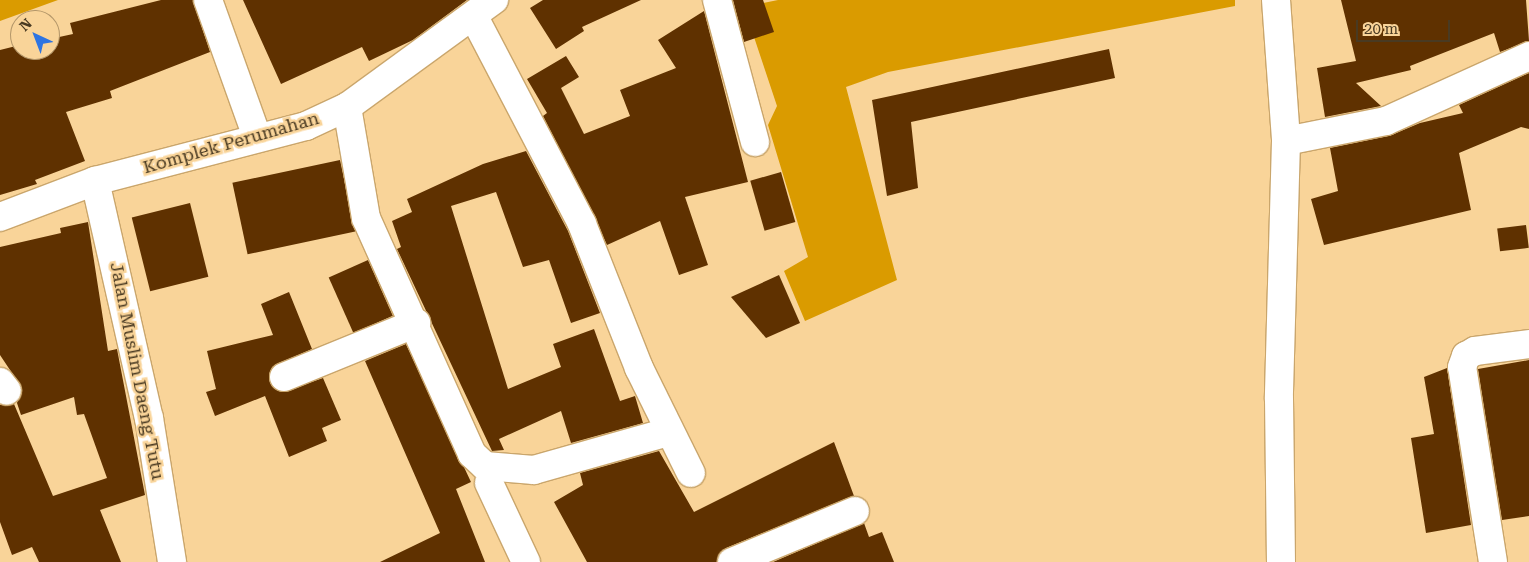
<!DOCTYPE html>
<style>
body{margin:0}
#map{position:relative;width:1529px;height:562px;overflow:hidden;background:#f9d499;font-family:"Roboto Serif",serif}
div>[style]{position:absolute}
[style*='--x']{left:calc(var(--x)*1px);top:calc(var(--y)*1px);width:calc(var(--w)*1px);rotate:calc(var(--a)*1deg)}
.green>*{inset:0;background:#da9b00}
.building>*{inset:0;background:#5f3100;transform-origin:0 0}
.roads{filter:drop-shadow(1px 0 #caa66c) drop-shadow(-1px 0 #caa66c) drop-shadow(0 1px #caa66c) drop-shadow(0 -1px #caa66c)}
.minor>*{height:28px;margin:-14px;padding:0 14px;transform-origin:14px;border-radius:14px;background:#fff}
span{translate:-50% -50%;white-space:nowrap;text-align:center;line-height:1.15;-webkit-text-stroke:5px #f9d499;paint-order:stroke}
.street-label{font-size:18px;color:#493a22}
.north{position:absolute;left:10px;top:10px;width:50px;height:50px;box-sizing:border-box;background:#f9d499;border:1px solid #b39669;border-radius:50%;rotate:317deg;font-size:14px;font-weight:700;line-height:20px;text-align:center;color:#493a22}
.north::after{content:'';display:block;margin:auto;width:18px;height:22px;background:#2e74e1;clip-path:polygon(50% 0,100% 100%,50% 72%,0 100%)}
.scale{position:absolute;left:1356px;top:20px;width:94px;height:22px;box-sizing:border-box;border:2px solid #493a22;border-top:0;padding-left:6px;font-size:15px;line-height:18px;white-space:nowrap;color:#493a22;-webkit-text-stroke:4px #f9d499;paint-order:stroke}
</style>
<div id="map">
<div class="green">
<i style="clip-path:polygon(0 0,58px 0,0 21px)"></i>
<i style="clip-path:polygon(778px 0,1235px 0,1235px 6px,888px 72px,846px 87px,897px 280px,805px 321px,784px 271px,808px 257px,768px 125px,777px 106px,744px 7px)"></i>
</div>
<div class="building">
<i style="clip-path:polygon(161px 0,193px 0,210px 52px,110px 91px,112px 98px,66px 112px,85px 161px,35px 180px,37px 184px,0 195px,0 50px,20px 45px,20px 50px,50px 50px,50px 39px,73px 34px,70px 23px)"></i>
<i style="clip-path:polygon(243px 0,467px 0,413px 40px,369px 61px,362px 47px,281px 84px)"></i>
<i style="clip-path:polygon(543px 0,641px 0,582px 27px,584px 31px,556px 49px,530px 8px)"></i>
<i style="clip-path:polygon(733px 0,763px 0,774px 32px,744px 42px)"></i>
<i style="clip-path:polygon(1341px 0,1526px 0,1529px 41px,1500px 52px,1494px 33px,1410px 66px,1411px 70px,1356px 83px,1381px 106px,1325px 117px,1317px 68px,1356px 61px)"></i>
<i style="clip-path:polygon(704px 11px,748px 182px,685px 197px,708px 265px,679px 275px,660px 221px,607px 245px,543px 116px,547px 113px,527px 79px,566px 56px,579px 77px,561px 88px,584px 134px,630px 116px,620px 90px,676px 68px,658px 40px)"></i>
<i style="clip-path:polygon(1109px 49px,1115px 78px,911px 122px,918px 188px,887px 196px,872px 100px)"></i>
<i style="clip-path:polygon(1529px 73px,1529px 129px,1521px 127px,1459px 153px,1471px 210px,1324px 245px,1311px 199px,1338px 191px,1330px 148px,1389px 136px,1420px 123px,1463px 113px,1459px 105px)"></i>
<i style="clip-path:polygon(526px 151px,568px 231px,600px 313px,571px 323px,549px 260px,523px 267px,496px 192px,451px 206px,508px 389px,561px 367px,553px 344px,594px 329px,620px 401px,635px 396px,643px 423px,571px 443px,561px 411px,499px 439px,504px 450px,492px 451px,397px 249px,401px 247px,392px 221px,412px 212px,407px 199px,483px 164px)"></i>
<i style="left:340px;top:160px;width:73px;height:110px;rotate:78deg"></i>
<i style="left:781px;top:172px;width:52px;height:32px;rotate:74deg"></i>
<i style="left:190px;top:203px;width:76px;height:60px;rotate:76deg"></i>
<i style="clip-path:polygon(88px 222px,108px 351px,117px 349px,145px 495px,100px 510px,121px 562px,39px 562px,32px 547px,12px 555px,0 522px,0 405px,14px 404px,53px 496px,107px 478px,84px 414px,77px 415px,74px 397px,21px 415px,17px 403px,22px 388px,0 355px,0 247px,61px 233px,60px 228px)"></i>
<i style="left:1526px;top:225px;width:23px;height:29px;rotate:83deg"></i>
<i style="left:368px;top:260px;width:61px;height:43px;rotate:66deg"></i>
<i style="clip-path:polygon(779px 275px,800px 323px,766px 338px,731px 297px)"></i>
<i style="clip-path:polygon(289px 292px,312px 349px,272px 367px,270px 383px,282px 392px,323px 378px,341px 420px,322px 428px,327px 441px,289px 457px,265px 396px,215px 416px,206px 392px,216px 389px,207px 351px,273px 335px,261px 304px)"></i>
<i style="clip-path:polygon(406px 344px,471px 482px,456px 489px,485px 562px,380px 562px,440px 533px,365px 361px)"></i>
<i style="clip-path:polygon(1529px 360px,1529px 516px,1502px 520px,1478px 369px)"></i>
<i style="clip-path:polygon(1447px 368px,1471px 525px,1426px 533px,1411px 438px,1434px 434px,1424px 377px)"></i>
<i style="clip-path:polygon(834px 442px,854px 496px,726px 548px,717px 562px,587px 562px,554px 502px,583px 485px,580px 473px,659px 451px,694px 512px)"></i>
<i style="clip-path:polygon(864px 523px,869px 537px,882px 532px,894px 562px,773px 562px)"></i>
</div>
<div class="roads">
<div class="minor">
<i style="--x:208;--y:0;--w:145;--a:70.3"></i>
<i style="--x:717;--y:0;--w:147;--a:75"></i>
<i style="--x:1276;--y:0;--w:141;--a:85.9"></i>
<i style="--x:1286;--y:141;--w:258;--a:91.6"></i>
<i style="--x:1279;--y:399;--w:163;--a:89.3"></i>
<i style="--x:474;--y:17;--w:233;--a:62.4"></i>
<i style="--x:582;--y:224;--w:155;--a:68.4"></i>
<i style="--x:639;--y:368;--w:117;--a:63.7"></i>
<i style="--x:347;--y:107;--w:113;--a:80.3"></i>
<i style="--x:366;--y:218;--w:259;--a:65.8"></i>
<i style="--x:472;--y:454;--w:18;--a:43"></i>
<i style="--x:485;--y:466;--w:49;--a:4.7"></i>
<i style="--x:534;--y:470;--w:139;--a:-15.8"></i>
<i style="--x:1286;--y:141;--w:102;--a:-11.3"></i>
<i style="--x:1386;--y:121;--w:157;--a:-24.4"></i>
<i style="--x:95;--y:181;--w:243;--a:77.2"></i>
<i style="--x:149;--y:418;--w:146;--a:80.9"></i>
<i style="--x:0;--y:217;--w:102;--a:-20.8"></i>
<i style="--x:95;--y:181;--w:218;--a:-14.6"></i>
<i style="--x:306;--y:126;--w:45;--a:-24.9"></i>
<i style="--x:347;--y:107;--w:182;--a:-36.1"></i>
<i style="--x:284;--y:377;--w:143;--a:-22.2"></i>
<i style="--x:0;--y:382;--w:11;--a:52"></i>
<i style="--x:489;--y:483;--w:87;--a:64.9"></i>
<i style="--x:732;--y:562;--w:133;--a:-22.5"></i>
<i style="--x:1493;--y:562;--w:197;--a:-99"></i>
<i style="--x:1462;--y:367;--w:12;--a:-70"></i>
<i style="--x:1466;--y:356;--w:10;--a:-29"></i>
<i style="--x:1475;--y:351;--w:54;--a:-7.4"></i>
</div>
</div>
<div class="street-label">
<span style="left:231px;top:143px;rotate:-16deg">Komplek Perumahan</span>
<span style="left:137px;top:371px;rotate:79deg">Jalan Muslim Daeng Tutu</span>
</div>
<div class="north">N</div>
<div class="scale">20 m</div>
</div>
